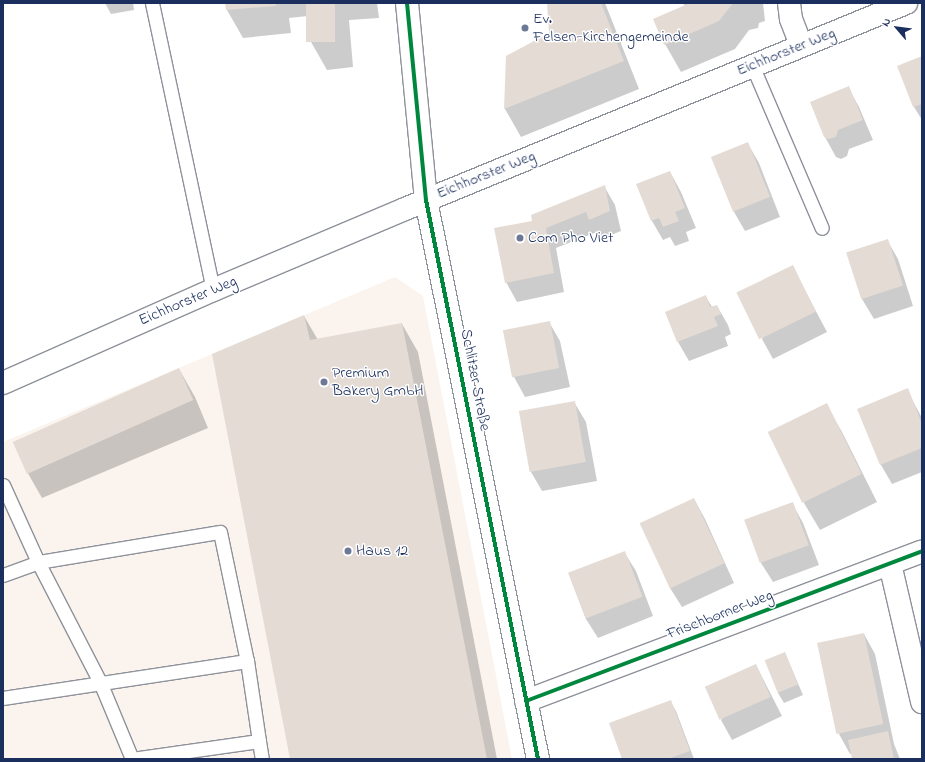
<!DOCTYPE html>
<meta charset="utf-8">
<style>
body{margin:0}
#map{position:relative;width:925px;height:762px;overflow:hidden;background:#fff;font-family:"Indie Flower",sans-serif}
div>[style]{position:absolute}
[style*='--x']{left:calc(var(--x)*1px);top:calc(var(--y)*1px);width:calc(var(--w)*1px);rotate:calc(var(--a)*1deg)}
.built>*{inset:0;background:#fbf4ee}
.shadow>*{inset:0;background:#0003}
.building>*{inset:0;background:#e4dbd4;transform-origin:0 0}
.roads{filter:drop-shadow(1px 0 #8e929a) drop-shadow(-1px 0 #8e929a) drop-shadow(0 1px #8e929a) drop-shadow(0 -1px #8e929a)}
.lane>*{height:13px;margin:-6.5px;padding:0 6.5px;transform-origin:6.5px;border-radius:6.5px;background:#fff}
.street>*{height:22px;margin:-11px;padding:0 11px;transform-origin:11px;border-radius:11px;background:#fff}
.secondary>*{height:22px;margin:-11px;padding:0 11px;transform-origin:11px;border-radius:11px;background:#fff}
.cycleway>*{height:4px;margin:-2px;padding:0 2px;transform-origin:2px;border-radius:2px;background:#00873e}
.dots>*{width:11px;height:11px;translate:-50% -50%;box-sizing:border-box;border:2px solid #fff;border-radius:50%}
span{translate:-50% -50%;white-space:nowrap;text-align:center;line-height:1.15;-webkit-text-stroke:3px #fff;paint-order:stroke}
.poi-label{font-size:16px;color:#1b2f5e}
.left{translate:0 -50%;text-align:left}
.street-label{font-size:16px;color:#1b2f5e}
.frame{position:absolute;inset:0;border:4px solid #1b2f5e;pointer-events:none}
.north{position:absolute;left:877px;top:8px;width:40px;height:40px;-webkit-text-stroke:3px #fff;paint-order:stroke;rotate:298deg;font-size:11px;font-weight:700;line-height:16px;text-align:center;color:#1b2f5e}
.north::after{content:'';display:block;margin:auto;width:14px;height:18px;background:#1b2f5e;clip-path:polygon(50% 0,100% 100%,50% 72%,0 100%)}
</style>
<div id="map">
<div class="built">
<i style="clip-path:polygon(395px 277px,423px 296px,512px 759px,3px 759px,3px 442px)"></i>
</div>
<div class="shadow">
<i style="clip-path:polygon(105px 3px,133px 3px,134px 10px,111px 14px)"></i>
<i style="clip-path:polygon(226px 3px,377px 3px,379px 18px,349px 20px,353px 67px,327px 70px,311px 42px,308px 16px,289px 18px,291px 33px,243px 38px,227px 10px)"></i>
<i style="clip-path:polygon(548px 3px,605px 3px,639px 89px,521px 137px,505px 109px,507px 56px,550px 33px)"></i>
<i style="clip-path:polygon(683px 3px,763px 3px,765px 21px,759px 23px,758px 28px,749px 30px,735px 49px,681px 72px,665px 44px,685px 6px)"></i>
<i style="clip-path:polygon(922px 57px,922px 120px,914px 107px,898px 67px)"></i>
<i style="clip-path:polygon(848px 87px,859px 107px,873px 140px,849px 149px,847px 156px,841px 159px,836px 157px,825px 137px)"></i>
<i style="clip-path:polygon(748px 144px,759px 163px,780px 217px,745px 231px,734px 212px,713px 158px)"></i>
<i style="clip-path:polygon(670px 172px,681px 192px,696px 228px,686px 232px,689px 241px,675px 246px,670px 237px,663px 240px,652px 221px,637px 185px)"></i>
<i style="clip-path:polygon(604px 186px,615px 205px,621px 231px,601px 239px,597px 232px,556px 248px,564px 292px,517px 302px,506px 282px,533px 222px)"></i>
<i style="clip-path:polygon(887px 240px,898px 259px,913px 306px,874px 319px,862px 299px)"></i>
<i style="clip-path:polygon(792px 266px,827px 332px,773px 359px,762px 339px)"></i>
<i style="clip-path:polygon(706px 297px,712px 307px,717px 306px,728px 325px,731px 334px,725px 337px,728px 346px,689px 361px,678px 342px)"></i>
<i style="clip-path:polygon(304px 316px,318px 340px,402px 324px,418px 352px,497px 759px,291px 759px)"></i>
<i style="clip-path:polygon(549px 322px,560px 341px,570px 387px,525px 397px,514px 377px,504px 331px)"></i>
<i style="clip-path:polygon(179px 369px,195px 397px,208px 428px,42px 498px,26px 470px)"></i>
<i style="clip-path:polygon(907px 390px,922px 418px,922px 472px,892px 484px,881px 465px,859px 409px)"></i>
<i style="clip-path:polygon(574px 402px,586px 422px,597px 481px,542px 491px,531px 472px)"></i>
<i style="clip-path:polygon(826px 404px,842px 432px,877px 502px,820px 530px,804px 503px)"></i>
<i style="clip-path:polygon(694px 499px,705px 519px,734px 583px,682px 607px,670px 588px,641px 523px)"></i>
<i style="clip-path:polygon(792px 503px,803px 523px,819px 565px,773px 582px,761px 563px)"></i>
<i style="clip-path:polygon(624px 552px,636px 571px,653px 616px,598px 638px,586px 619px,569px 574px)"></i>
<i style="clip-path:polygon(864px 634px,875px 654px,894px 744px,900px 759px,853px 759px,852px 753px,850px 754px,839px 734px)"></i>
<i style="clip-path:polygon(785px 653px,803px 695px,784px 703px,778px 693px)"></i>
<i style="clip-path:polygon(756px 665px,782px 716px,732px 740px,721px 720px)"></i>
<i style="clip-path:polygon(670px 701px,676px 711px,694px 759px,623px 759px)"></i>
</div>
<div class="building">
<i style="clip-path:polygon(225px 3px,275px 3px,276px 6px,226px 10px)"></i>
<i style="left:306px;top:3px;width:29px;height:39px"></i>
<i style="clip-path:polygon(547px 3px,601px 3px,624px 61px,504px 109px,506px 56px,549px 33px)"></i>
<i style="clip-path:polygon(690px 3px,733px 3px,719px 21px,664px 45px,653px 19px)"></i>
<i style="clip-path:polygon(922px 56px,922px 104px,913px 107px,897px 66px)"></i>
<i style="clip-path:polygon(849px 86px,863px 120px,838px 130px,836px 137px,829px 139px,824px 137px,810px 102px)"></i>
<i style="left:748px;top:142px;width:59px;height:40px;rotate:68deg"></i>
<i style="clip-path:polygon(670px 171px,685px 208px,675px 212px,679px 221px,663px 227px,659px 218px,651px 221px,636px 184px)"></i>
<i style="clip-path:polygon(605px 185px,610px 211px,589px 220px,586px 212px,546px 228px,554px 273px,505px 283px,494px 228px,532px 221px,531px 215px)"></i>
<i style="left:888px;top:239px;width:49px;height:44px;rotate:72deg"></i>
<i style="left:793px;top:265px;width:52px;height:63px;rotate:64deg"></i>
<i style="clip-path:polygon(706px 295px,710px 307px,717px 305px,721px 314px,714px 317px,718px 326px,677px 342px,665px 312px)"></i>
<i style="clip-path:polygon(304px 315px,310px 340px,402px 323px,487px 759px,290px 759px,212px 354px)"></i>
<i style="left:550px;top:321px;width:48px;height:48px;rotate:79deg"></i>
<i style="left:179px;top:368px;width:35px;height:182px;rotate:66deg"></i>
<i style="clip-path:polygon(908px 388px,922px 424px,922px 448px,880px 465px,857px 409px)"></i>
<i style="left:575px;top:401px;width:62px;height:57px;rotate:80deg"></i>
<i style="left:827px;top:403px;width:79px;height:66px;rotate:64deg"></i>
<i style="left:694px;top:498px;width:72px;height:60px;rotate:65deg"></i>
<i style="left:793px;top:502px;width:46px;height:52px;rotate:70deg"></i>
<i style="left:625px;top:551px;width:49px;height:61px;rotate:69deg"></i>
<i style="left:864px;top:633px;width:93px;height:48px;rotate:78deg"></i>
<i style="left:785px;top:652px;width:35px;height:22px;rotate:68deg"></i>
<i style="left:756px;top:664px;width:36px;height:56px;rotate:66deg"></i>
<i style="clip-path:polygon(671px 700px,690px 751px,668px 759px,622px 759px,609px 723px)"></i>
<i style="clip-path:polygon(888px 731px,894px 759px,852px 759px,848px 740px)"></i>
</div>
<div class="roads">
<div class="lane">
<i style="--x:152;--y:3;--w:293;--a:78"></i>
<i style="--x:752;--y:65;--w:177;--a:66.8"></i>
<i style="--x:3;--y:485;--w:85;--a:65.6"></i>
<i style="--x:38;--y:562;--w:135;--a:62.7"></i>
<i style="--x:100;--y:682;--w:83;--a:67.4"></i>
<i style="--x:132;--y:759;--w:1;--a:180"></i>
<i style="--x:3;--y:575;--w:37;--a:-20"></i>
<i style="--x:38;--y:562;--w:184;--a:-9.4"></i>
<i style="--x:220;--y:532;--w:132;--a:78.2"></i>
<i style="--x:247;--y:661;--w:247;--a:171.4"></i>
<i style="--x:259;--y:741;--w:18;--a:81"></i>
<i style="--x:132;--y:759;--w:128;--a:-8.1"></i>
<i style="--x:259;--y:741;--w:81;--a:-98.5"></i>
</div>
<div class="street">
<i style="--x:407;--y:3;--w:198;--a:84.5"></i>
<i style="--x:426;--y:200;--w:570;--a:78.67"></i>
<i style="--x:789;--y:3;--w:16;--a:83"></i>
<i style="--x:791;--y:19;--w:28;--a:69"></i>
<i style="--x:890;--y:564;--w:142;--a:76.9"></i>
<i style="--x:526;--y:701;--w:423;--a:-20.7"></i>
</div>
<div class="secondary">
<i style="--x:3;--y:383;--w:230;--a:-23.9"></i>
<i style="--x:213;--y:290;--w:208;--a:-22.9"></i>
<i style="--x:405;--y:209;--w:542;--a:-22.35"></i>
</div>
</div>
<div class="cycleway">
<i style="--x:407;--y:3;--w:198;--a:84.5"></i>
<i style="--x:426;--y:200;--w:570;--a:78.67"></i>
<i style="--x:526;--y:701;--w:423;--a:-20.7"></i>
</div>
<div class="dots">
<i style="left:525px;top:28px;background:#6b7896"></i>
<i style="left:520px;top:238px;background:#6b7896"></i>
<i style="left:324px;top:382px;background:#6b7896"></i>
<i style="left:348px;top:551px;background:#6b7896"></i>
</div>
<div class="poi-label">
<span class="left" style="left:533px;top:28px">Ev.<br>Felsen-Kirchengemeinde</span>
<span class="left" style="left:528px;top:238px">Com Pho Viet</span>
<span class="left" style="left:332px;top:382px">Premium<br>Bakery GmbH</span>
<span class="left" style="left:356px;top:551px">Haus 12</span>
</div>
<div class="street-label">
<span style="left:786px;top:52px;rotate:-22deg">Eichhorster Weg</span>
<span style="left:486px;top:175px;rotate:-22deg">Eichhorster Weg</span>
<span style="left:188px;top:301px;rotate:-23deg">Eichhorster Weg</span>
<span style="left:475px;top:380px;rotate:79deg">Schlitzer Straße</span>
<span style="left:720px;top:615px;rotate:-21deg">Frischborner Weg</span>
</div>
<div class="frame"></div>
<div class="north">N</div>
</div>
